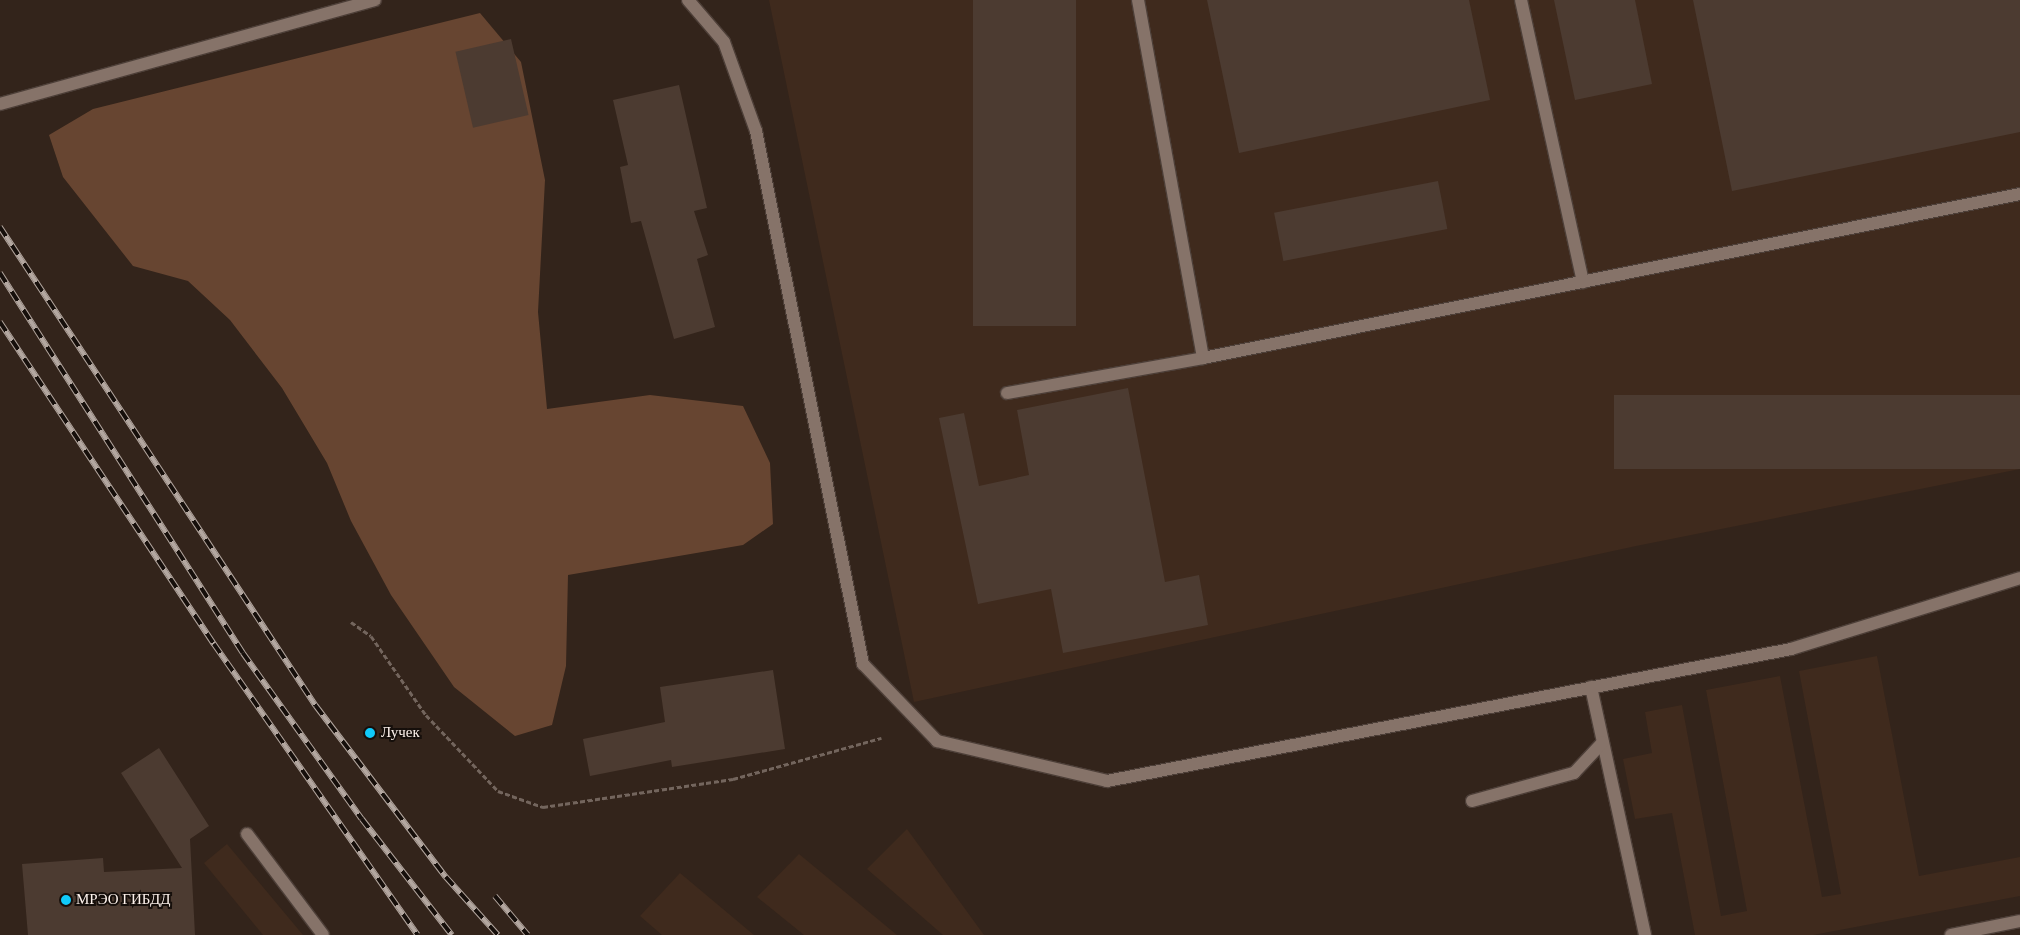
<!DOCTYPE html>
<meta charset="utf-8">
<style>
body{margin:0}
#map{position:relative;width:2020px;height:935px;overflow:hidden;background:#33241b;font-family:"Times New Roman",serif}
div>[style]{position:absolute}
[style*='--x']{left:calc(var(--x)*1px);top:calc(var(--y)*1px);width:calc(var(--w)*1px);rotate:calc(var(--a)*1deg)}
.built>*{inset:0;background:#3f2a1d}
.forest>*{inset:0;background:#674531}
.building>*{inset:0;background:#4c3b31;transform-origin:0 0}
.path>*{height:3px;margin-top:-1.5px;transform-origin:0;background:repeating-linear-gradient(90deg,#73655d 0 5px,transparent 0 7.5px)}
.roads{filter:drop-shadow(1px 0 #4d3f38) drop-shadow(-1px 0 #4d3f38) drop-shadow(0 1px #4d3f38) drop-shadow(0 -1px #4d3f38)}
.service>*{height:12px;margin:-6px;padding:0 6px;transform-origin:6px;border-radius:6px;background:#867369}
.minor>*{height:12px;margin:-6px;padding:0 6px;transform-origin:6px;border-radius:6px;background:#867369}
.rail>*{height:5.5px;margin-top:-2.75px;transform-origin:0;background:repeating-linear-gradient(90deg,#160f0b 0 11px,#b3a7a0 0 22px);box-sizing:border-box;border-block:1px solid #b3a7a0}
.dots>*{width:14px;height:14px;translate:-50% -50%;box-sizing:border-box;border:2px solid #160f0b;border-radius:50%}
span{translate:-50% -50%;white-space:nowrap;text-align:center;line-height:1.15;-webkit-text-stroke:4px #160f0b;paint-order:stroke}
.poi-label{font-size:15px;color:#fdf2ec}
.left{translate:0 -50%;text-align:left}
</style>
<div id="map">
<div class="built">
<i style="clip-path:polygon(769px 0,2020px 0,2020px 469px,1636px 546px,914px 702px)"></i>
<i style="clip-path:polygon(1877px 656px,1919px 876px,2020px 857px,2020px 896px,1813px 935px,1695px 935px,1672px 813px,1635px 819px,1623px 759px,1652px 753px,1645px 712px,1682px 705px,1721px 916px,1747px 911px,1706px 690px,1780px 676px,1822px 897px,1841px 894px,1799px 671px)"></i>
<i style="clip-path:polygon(907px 829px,984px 935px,943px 935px,867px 869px)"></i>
<i style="clip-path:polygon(227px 844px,303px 935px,263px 935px,204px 863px)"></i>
<i style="clip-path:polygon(799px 854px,897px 935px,804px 935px,757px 897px)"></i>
<i style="clip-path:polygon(680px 873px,754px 935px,662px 935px,640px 916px)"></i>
</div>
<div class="forest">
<i style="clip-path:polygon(480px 13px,521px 62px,545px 180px,538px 312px,547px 409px,650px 395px,743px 406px,770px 463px,773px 524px,743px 545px,568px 575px,566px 666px,552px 725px,515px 736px,454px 687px,391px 595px,351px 521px,327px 463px,282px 388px,230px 320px,188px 281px,133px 266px,63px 177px,49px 135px,93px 109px)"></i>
</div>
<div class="building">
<i style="left:973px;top:0;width:103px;height:326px"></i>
<i style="clip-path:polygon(1207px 0,1469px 0,1490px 100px,1239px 153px)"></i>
<i style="clip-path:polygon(1554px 0,1635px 0,1652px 84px,1575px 100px)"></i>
<i style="clip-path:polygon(1693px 0,2020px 0,2020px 132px,1732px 191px)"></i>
<i style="left:511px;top:39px;width:78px;height:57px;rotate:77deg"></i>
<i style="clip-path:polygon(679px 85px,707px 208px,694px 211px,708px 255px,697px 259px,715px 327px,674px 339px,641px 221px,631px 223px,620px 167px,628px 165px,613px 100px)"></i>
<i style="left:1438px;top:181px;width:49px;height:167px;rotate:79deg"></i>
<i style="clip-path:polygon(1128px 388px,1165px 582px,1199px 575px,1208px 625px,1063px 653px,1051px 589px,978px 604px,939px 418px,964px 413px,979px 486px,1029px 475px,1017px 410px)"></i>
<i style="left:2020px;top:395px;width:74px;height:406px;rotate:90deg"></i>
<i style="clip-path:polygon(773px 670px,785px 749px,672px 767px,671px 760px,590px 776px,583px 739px,665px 722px,660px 687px)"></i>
<i style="clip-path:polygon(159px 748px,209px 826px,190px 839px,195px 935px,28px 935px,22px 864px,103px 858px,104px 872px,182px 868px,121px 773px)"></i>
</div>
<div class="path">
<i style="--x:351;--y:622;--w:24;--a:35"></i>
<i style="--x:371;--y:636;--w:96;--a:55.2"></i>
<i style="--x:426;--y:715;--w:105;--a:46.5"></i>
<i style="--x:498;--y:791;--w:48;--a:19.6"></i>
<i style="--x:543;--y:807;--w:192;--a:-8.4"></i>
<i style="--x:733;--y:779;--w:154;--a:-15.5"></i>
</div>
<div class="roads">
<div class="service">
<i style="--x:1138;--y:0;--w:364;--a:79.7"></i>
<i style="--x:1521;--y:0;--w:289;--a:77.6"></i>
<i style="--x:1007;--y:393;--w:199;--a:-10.1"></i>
<i style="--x:1203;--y:358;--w:833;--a:-11.35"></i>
<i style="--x:1591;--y:687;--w:254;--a:77.7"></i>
<i style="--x:1472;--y:801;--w:106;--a:-15.4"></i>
<i style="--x:1574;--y:773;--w:42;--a:-46.9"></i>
<i style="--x:247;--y:834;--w:126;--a:53"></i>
<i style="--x:1951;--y:935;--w:70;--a:-11.5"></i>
</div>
<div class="minor">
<i style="--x:688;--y:0;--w:55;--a:49.4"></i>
<i style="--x:724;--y:42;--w:95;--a:70.2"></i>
<i style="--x:756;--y:131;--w:544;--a:78.65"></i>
<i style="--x:863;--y:664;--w:107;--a:46.1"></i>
<i style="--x:937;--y:741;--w:175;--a:13.2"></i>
<i style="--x:1107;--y:781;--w:697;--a:-10.92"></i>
<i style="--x:1791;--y:649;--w:240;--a:-17.2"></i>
<i style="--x:0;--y:104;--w:389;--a:-15.5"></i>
</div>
</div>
<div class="rail">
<i style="--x:0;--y:227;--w:574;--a:56.59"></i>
<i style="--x:316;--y:706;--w:215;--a:52.8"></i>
<i style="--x:446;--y:877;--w:78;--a:48.1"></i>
<i style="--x:0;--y:273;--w:451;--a:57.4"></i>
<i style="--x:243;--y:653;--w:204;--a:54.4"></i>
<i style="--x:362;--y:819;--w:147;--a:52.2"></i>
<i style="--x:0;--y:322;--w:387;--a:56.4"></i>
<i style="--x:214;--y:644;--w:355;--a:55"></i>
<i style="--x:495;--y:896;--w:51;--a:49.8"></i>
</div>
<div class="dots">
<i style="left:370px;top:733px;background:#10cafa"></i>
<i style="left:66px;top:900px;background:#10cafa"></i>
</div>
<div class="poi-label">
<span class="left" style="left:381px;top:733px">Лучек</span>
<span class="left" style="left:76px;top:900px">МРЭО ГИБДД</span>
</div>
</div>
